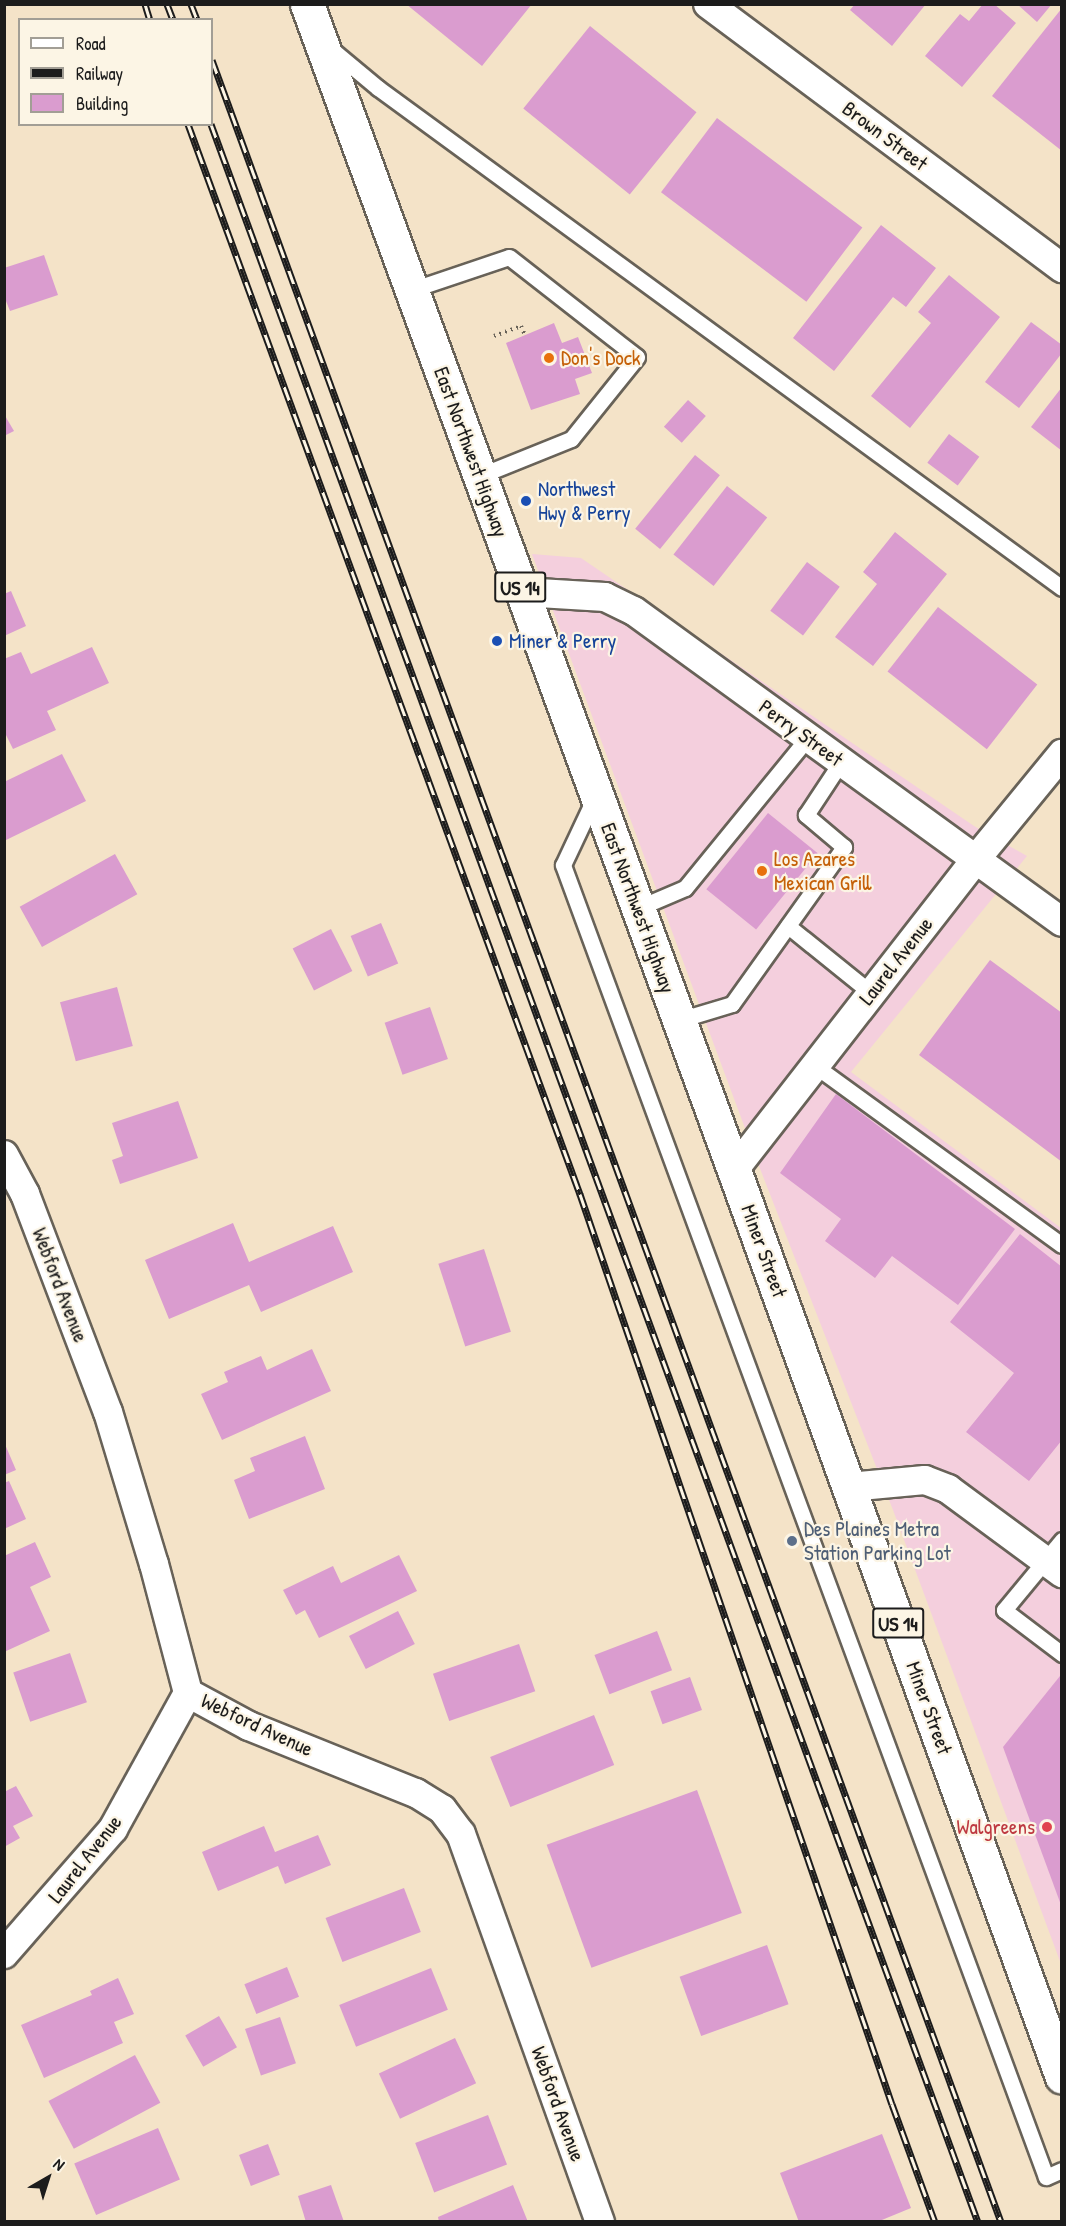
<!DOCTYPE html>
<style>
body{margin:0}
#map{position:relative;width:1066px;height:2226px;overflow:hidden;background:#f4e3c8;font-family:"Patrick Hand",sans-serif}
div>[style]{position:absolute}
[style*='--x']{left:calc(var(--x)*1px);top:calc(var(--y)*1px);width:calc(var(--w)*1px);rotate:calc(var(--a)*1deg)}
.built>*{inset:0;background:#f4cfdd}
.building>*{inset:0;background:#da9ccf;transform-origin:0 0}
.path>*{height:4px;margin-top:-2px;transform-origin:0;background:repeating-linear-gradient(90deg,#686258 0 1.5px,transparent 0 6px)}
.roads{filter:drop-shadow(2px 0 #686258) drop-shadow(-2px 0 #686258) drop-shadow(0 2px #686258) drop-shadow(0 -2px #686258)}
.lane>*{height:15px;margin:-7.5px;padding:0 7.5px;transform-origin:7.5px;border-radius:7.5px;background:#fff}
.street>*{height:28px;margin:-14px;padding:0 14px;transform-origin:14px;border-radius:14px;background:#fff}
.primary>*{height:33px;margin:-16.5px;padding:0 16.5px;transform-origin:16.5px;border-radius:16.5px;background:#fff}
.rail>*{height:7px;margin-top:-3.5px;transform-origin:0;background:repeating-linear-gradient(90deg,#fcf5e5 0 14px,#1c1c1c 0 28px);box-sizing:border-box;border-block:2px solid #1c1c1c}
.dots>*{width:16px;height:16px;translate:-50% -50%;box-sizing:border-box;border:3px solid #fcf5e5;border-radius:50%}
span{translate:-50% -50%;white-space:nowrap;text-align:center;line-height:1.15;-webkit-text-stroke:4.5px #fcf5e5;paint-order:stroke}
.shield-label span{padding:2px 4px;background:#fcf5e5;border:2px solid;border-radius:4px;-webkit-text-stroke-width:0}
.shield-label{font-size:20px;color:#1c1c1c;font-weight:700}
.street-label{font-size:21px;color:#1c1c1c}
.food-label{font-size:21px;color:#c56008}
.left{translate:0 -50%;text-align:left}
.transit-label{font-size:21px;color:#164399}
.service-label{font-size:21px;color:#4e5e75}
.health-label{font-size:21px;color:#be3a42}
.right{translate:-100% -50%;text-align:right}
.frame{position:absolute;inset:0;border:6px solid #1c1c1c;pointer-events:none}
.legend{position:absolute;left:18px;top:18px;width:195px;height:108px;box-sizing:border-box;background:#fcf5e5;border:2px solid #a29e95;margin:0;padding:8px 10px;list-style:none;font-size:18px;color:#1c1c1c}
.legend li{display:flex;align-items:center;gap:12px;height:30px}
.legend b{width:30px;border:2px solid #a29e95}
.north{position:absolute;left:18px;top:2148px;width:60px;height:60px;-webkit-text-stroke:4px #fcf5e5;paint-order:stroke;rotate:39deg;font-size:16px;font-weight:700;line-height:24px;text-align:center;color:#1c1c1c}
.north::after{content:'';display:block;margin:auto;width:21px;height:27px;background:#1c1c1c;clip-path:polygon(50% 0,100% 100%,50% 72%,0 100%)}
</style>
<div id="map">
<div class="built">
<i style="clip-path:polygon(532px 554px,581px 558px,974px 826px,1027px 856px,851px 1072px,1061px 1228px,1061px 1964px,893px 1510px,759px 1166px)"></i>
</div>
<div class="building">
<i style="clip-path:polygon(406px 4px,532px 4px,482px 66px)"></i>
<i style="clip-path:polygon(855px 4px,926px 4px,892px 46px,850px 10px)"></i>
<i style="clip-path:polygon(983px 4px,994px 4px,1016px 23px,962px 87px,925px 56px,960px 14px,969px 21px)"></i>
<i style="clip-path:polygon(1017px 4px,1052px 4px,1037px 22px)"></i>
<i style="clip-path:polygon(1062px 8px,1062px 151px,992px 96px)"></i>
<i style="left:590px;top:26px;width:137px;height:106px;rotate:39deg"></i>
<i style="left:717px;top:118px;width:182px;height:93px;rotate:37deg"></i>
<i style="clip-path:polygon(881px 225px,936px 268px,906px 307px,893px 297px,834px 371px,793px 338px)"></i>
<i style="clip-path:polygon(44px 255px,58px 295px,10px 311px,4px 296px,4px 268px)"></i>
<i style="clip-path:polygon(949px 275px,1000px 317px,910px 428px,871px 396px,931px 323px,918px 312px)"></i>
<i style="clip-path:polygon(1031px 322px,1062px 345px,1062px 353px,1019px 408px,985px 382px)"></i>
<i style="clip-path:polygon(554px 323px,562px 343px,578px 337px,592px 373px,575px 379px,580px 394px,531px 410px,506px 343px)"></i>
<i style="clip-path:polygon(1062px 387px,1062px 451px,1031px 427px)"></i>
<i style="left:688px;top:400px;width:24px;height:36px;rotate:42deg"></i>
<i style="clip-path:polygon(4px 414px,14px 431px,4px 436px)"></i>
<i style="left:949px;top:434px;width:38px;height:36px;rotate:37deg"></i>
<i style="left:695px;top:455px;width:32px;height:95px;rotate:39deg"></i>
<i style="left:727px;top:486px;width:51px;height:87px;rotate:38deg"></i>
<i style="clip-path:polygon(895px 532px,947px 574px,873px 666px,835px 637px,877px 584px,863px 572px)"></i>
<i style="left:807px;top:562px;width:41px;height:61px;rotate:37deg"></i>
<i style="clip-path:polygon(11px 591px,26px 626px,4px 636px,4px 594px)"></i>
<i style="left:938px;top:607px;width:126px;height:82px;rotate:38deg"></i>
<i style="clip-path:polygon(92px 647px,109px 683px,47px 711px,56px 730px,13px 749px,4px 731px,4px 659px,21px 652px,31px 674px)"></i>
<i style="clip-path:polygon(62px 754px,86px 801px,4px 841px,4px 782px)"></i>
<i style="left:768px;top:813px;width:64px;height:98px;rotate:39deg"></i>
<i style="left:115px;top:854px;width:46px;height:109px;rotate:61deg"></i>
<i style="left:381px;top:923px;width:44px;height:33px;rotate:67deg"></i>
<i style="left:331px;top:929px;width:47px;height:43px;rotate:63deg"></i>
<i style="clip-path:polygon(990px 960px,1062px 1013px,1062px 1162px,919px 1055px)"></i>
<i style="left:117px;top:987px;width:61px;height:59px;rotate:75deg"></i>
<i style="left:430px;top:1007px;width:55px;height:48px;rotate:71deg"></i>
<i style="clip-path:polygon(836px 1094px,1015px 1229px,958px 1305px,892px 1256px,875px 1278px,825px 1241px,841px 1219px,780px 1173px)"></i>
<i style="clip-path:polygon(178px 1101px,198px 1158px,120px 1184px,112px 1160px,123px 1156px,112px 1123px)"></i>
<i style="clip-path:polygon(233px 1223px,249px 1262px,333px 1226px,353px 1272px,261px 1312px,249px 1285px,169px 1319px,145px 1260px)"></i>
<i style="clip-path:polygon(1020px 1234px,1062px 1267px,1062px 1440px,1029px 1481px,966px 1432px,1014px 1373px,950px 1322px)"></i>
<i style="left:484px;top:1249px;width:87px;height:48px;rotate:72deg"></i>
<i style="clip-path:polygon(312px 1349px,331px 1391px,222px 1440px,201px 1394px,228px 1382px,224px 1372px,261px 1356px,267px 1370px)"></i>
<i style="clip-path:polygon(305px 1436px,325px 1489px,249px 1519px,234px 1480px,255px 1471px,250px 1458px)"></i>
<i style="clip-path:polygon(4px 1442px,16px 1470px,4px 1475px)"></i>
<i style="clip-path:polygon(9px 1481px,26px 1519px,4px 1529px,4px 1483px)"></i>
<i style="clip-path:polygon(35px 1542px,51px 1577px,30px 1587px,50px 1631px,4px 1652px,4px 1556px)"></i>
<i style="clip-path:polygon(399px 1555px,417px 1591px,319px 1638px,305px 1610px,296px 1615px,283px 1590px,333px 1566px,341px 1583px)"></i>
<i style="left:398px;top:1611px;width:37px;height:55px;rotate:63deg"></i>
<i style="left:657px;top:1631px;width:42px;height:67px;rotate:69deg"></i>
<i style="left:519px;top:1644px;width:50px;height:91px;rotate:71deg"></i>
<i style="left:70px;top:1653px;width:52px;height:60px;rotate:71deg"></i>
<i style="clip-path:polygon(1060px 1676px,1062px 1677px,1061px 1905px,1003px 1747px)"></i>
<i style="left:690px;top:1677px;width:35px;height:42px;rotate:70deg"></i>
<i style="left:594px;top:1715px;width:54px;height:112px;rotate:68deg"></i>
<i style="clip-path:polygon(16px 1786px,33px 1816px,13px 1826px,20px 1838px,4px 1847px,4px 1792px)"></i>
<i style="left:697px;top:1790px;width:131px;height:160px;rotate:70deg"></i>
<i style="clip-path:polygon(264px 1826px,275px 1852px,318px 1835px,331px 1865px,285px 1884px,278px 1866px,218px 1891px,202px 1852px)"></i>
<i style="left:404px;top:1888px;width:47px;height:84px;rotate:69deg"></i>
<i style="left:767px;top:1945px;width:63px;height:93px;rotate:70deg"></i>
<i style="left:287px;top:1967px;width:32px;height:46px;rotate:68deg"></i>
<i style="left:431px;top:1968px;width:45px;height:99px;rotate:68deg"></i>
<i style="clip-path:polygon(118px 1978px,134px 2014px,114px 2022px,123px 2043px,44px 2078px,21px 2025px,92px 1995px,90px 1991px)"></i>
<i style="left:219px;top:2016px;width:36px;height:39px;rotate:60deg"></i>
<i style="left:280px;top:2017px;width:49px;height:37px;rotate:71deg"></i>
<i style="left:455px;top:2038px;width:50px;height:84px;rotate:65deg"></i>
<i style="left:135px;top:2055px;width:54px;height:98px;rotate:62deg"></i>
<i style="left:488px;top:2115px;width:53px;height:78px;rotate:69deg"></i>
<i style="left:158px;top:2128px;width:56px;height:91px;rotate:67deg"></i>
<i style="clip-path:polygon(882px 2134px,911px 2208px,877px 2222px,799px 2222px,780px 2173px)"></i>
<i style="left:268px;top:2144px;width:33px;height:31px;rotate:69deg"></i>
<i style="clip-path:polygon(331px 2185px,344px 2222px,306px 2222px,298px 2196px)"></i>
<i style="clip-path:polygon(513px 2185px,528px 2222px,439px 2222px,438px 2217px)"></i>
</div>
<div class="path">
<i style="--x:494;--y:336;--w:29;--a:-20"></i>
<i style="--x:521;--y:326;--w:10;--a:66"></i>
</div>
<div class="roads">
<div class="lane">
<i style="--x:330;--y:48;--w:62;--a:39.8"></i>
<i style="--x:378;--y:88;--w:847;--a:36.17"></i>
<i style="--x:411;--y:290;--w:103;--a:-18.6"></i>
<i style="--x:509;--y:257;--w:162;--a:38"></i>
<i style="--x:637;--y:357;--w:105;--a:128.8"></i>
<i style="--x:571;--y:439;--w:99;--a:158.1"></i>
<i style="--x:595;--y:797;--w:75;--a:115.2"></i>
<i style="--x:563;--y:865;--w:1398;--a:69.79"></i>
<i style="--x:1046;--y:2177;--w:17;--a:-24"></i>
<i style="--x:638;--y:908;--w:51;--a:-23.1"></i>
<i style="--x:685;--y:888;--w:195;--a:-50.8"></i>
<i style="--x:788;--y:926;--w:107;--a:38.9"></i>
<i style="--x:679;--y:1020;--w:55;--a:-16.8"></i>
<i style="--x:732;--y:1004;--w:193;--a:-54.5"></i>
<i style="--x:844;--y:847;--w:50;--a:-139.9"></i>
<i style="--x:806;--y:815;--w:64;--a:-56.6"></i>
<i style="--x:814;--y:1065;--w:306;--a:36"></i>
<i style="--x:1062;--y:1540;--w:91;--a:129.6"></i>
<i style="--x:1004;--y:1610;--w:73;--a:37.2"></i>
</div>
<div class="street">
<i style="--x:708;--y:4;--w:442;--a:36.7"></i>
<i style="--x:522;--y:592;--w:83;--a:3.4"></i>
<i style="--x:605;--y:597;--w:32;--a:26"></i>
<i style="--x:634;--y:611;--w:529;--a:36"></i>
<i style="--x:4;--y:1155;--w:44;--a:61.7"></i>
<i style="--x:25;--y:1194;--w:233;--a:69.2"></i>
<i style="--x:108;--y:1412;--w:159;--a:73.2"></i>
<i style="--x:154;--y:1564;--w:133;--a:75.2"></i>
<i style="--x:188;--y:1693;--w:69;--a:28.4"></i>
<i style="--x:249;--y:1726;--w:180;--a:21.9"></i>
<i style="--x:416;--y:1793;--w:31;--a:32"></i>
<i style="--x:442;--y:1809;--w:31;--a:53"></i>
<i style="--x:461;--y:1834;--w:412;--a:70.3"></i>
<i style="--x:734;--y:1170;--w:394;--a:-52.1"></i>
<i style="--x:976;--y:859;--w:136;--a:-50.7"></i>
<i style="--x:849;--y:1487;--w:76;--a:-5.3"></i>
<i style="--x:925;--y:1480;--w:25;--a:21"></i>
<i style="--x:948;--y:1489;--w:142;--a:36.4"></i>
<i style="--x:4;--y:1954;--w:166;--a:-48.9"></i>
<i style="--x:113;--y:1829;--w:155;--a:-61.1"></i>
</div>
<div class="primary">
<i style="--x:307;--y:4;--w:1242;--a:69.89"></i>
<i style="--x:734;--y:1170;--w:964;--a:70.12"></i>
</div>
</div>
<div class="rail">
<i style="--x:145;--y:4;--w:17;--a:73"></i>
<i style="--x:167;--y:4;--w:17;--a:69"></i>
<i style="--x:191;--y:4;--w:17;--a:69"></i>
<i style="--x:212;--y:60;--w:2301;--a:69.95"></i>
<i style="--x:188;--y:124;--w:1140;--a:69.88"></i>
<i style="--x:580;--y:1194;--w:962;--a:71.08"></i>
<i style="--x:892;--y:2104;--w:126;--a:70"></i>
<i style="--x:211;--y:124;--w:2234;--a:69.92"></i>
</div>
<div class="dots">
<i style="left:549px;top:358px;background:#e8710a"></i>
<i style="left:526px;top:501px;background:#1a4fb4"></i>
<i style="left:497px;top:641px;background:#1a4fb4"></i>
<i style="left:762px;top:871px;background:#e8710a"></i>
<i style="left:792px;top:1541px;background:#5c6f8a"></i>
<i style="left:1047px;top:1827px;background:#e0444e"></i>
</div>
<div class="shield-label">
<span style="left:520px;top:587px">US 14</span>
<span style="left:898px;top:1623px">US 14</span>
</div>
<div class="street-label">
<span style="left:885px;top:136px;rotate:37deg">Brown Street</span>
<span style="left:471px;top:452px;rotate:70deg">East Northwest Highway</span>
<span style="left:801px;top:733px;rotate:36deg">Perry Street</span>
<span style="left:638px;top:908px;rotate:70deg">East Northwest Highway</span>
<span style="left:896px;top:961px;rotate:-52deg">Laurel Avenue</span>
<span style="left:764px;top:1251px;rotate:70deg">Miner Street</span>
<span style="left:60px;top:1285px;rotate:69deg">Webford Avenue</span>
<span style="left:929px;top:1708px;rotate:70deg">Miner Street</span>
<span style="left:257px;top:1725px;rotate:25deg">Webford Avenue</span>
<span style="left:85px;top:1859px;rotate:-52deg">Laurel Avenue</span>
<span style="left:558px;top:2104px;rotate:70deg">Webford Avenue</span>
</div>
<div class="food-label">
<span class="left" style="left:561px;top:358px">Don's Dock</span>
<span class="left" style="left:774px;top:871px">Los Azares<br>Mexican Grill</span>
</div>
<div class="transit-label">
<span class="left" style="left:538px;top:501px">Northwest<br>Hwy &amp; Perry</span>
<span class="left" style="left:509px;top:641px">Miner &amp; Perry</span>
</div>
<div class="service-label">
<span class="left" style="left:804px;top:1541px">Des Plaines Metra<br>Station Parking Lot</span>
</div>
<div class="health-label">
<span class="right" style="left:1035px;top:1827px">Walgreens</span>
</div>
<div class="frame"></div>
<ul class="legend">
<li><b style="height:8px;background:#fff"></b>Road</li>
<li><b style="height:8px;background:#1c1c1c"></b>Railway</li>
<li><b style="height:16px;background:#da9ccf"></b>Building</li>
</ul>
<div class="north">N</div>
</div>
